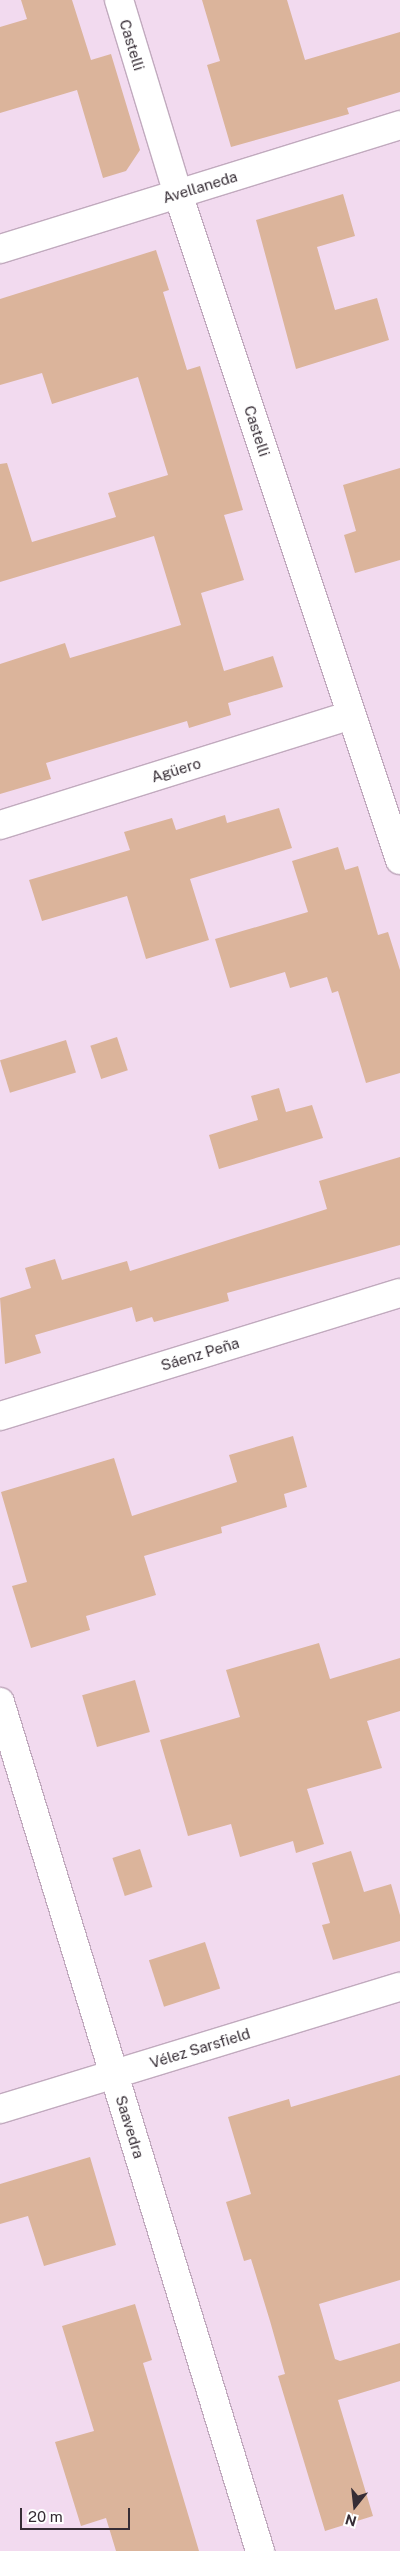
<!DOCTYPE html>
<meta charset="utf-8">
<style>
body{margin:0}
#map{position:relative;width:400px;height:2551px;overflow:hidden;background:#f2daef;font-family:"Public Sans",sans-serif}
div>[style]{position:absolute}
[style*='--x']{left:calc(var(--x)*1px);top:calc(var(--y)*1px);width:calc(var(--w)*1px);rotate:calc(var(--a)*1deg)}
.building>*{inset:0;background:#dbb49b;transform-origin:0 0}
.roads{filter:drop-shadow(1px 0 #c1aabe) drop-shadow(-1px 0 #c1aabe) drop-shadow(0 1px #c1aabe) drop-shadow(0 -1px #c1aabe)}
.minor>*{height:28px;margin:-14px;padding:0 14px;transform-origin:14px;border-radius:14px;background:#fff}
span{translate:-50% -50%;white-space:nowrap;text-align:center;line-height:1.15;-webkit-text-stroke:4px #fff;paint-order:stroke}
.street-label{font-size:15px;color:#362d35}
.north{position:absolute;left:330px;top:2481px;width:50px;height:50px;-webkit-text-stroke:4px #fff;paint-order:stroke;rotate:196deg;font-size:14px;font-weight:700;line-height:20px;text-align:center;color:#362d35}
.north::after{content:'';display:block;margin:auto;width:18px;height:22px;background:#362d35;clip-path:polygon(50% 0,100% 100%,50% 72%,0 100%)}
.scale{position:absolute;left:20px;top:2508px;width:110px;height:22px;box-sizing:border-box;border:2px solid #362d35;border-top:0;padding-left:6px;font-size:15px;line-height:18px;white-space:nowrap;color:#362d35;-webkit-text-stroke:4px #fff;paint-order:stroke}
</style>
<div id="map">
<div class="building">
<i style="clip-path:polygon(21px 0,72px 0,91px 60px,111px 54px,140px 150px,126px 171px,103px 178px,77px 90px,0 113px,0 27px,27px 19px)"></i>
<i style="clip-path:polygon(202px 0,287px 0,305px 60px,400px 32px,400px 92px,347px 108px,349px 114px,231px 147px,207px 65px,220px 61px)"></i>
<i style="clip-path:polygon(343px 194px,355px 236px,317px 247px,335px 310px,377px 298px,389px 340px,296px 369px,256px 220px)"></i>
<i style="clip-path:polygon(156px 250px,169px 290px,163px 292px,187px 370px,200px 366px,243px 510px,224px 515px,244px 580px,201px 593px,224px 671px,273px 656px,283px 687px,228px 703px,231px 715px,189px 728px,187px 721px,46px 763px,51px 779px,0 794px,0 664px,65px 643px,70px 658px,181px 625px,154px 536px,0 582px,0 464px,7px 463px,32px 542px,116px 517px,108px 493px,168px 475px,138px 377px,52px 404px,42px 373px,0 385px,0 299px)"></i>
<i style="clip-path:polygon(400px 468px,400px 560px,355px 573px,344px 535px,356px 531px,343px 485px)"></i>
<i style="clip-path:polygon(279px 808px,292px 848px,190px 879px,209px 940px,146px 959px,127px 896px,42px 921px,29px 880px,130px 850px,124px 832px,172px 818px,176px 830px,225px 815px,227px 823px)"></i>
<i style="clip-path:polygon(338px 847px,345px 870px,358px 866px,378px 935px,388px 932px,400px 970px,400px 1073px,366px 1083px,338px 991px,332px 993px,327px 977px,290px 988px,285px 972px,230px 988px,215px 939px,308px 912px,292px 861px)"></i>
<i style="left:117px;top:1037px;width:35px;height:28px;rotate:72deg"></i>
<i style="left:66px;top:1040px;width:34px;height:69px;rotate:73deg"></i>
<i style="clip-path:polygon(279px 1088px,286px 1112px,312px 1105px,323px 1138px,219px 1169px,209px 1135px,258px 1120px,251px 1096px)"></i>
<i style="clip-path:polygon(400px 1157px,400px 1245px,227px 1293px,229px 1301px,154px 1322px,152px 1317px,136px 1322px,132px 1307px,35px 1335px,41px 1353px,5px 1364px,0 1298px,31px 1288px,25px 1268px,55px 1259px,62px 1280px,127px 1261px,130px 1271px,327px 1209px,319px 1181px)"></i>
<i style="clip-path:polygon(293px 1436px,307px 1487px,284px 1494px,287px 1507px,221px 1527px,222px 1533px,144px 1556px,156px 1595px,86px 1616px,90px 1630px,31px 1648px,12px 1586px,27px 1582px,1px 1492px,114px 1458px,132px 1516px,237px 1482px,229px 1455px)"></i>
<i style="clip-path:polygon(319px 1643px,330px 1679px,400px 1658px,400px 1711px,367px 1721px,382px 1768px,307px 1789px,324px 1844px,296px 1853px,293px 1841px,240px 1857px,231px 1824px,188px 1836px,160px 1740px,240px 1717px,226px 1670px)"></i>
<i style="left:135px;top:1680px;width:54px;height:55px;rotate:74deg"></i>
<i style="left:140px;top:1849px;width:40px;height:29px;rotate:72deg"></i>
<i style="clip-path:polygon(351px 1851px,364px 1892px,391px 1884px,400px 1915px,400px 1941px,333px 1960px,322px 1925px,330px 1923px,312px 1863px)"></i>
<i style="left:205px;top:1942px;width:49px;height:59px;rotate:72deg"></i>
<i style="clip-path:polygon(400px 2075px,400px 2280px,319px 2304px,335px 2359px,340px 2361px,400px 2343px,400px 2381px,338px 2400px,373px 2516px,325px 2531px,278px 2376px,285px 2374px,270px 2321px,251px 2259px,244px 2261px,226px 2202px,251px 2194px,228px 2117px,289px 2099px,291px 2107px)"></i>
<i style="clip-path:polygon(90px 2157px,116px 2245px,44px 2266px,28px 2216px,0 2224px,0 2184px)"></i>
<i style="clip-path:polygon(135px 2304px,152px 2360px,143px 2363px,199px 2551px,116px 2551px,106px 2518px,81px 2526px,55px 2442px,94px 2431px,62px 2326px)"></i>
</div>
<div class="roads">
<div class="minor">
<i style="--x:119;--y:0;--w:203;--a:73.1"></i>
<i style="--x:178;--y:194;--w:702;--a:71.57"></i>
<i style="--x:0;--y:249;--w:419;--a:-17.2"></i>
<i style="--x:0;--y:825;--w:368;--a:-17.4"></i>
<i style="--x:0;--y:1416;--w:418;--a:-17.1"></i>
<i style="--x:0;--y:1702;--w:888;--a:72.97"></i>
<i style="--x:0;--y:2109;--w:418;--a:-17"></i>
</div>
</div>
<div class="street-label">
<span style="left:132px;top:45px;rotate:73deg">Castelli</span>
<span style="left:200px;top:187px;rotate:-17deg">Avellaneda</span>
<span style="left:257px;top:431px;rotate:72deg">Castelli</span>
<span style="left:176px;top:770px;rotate:-17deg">Agüero</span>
<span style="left:200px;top:1354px;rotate:-17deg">Sáenz Peña</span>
<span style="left:200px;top:2048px;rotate:-17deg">Vélez Sarsfield</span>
<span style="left:130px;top:2127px;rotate:73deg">Saavedra</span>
</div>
<div class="north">N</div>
<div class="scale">20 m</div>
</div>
